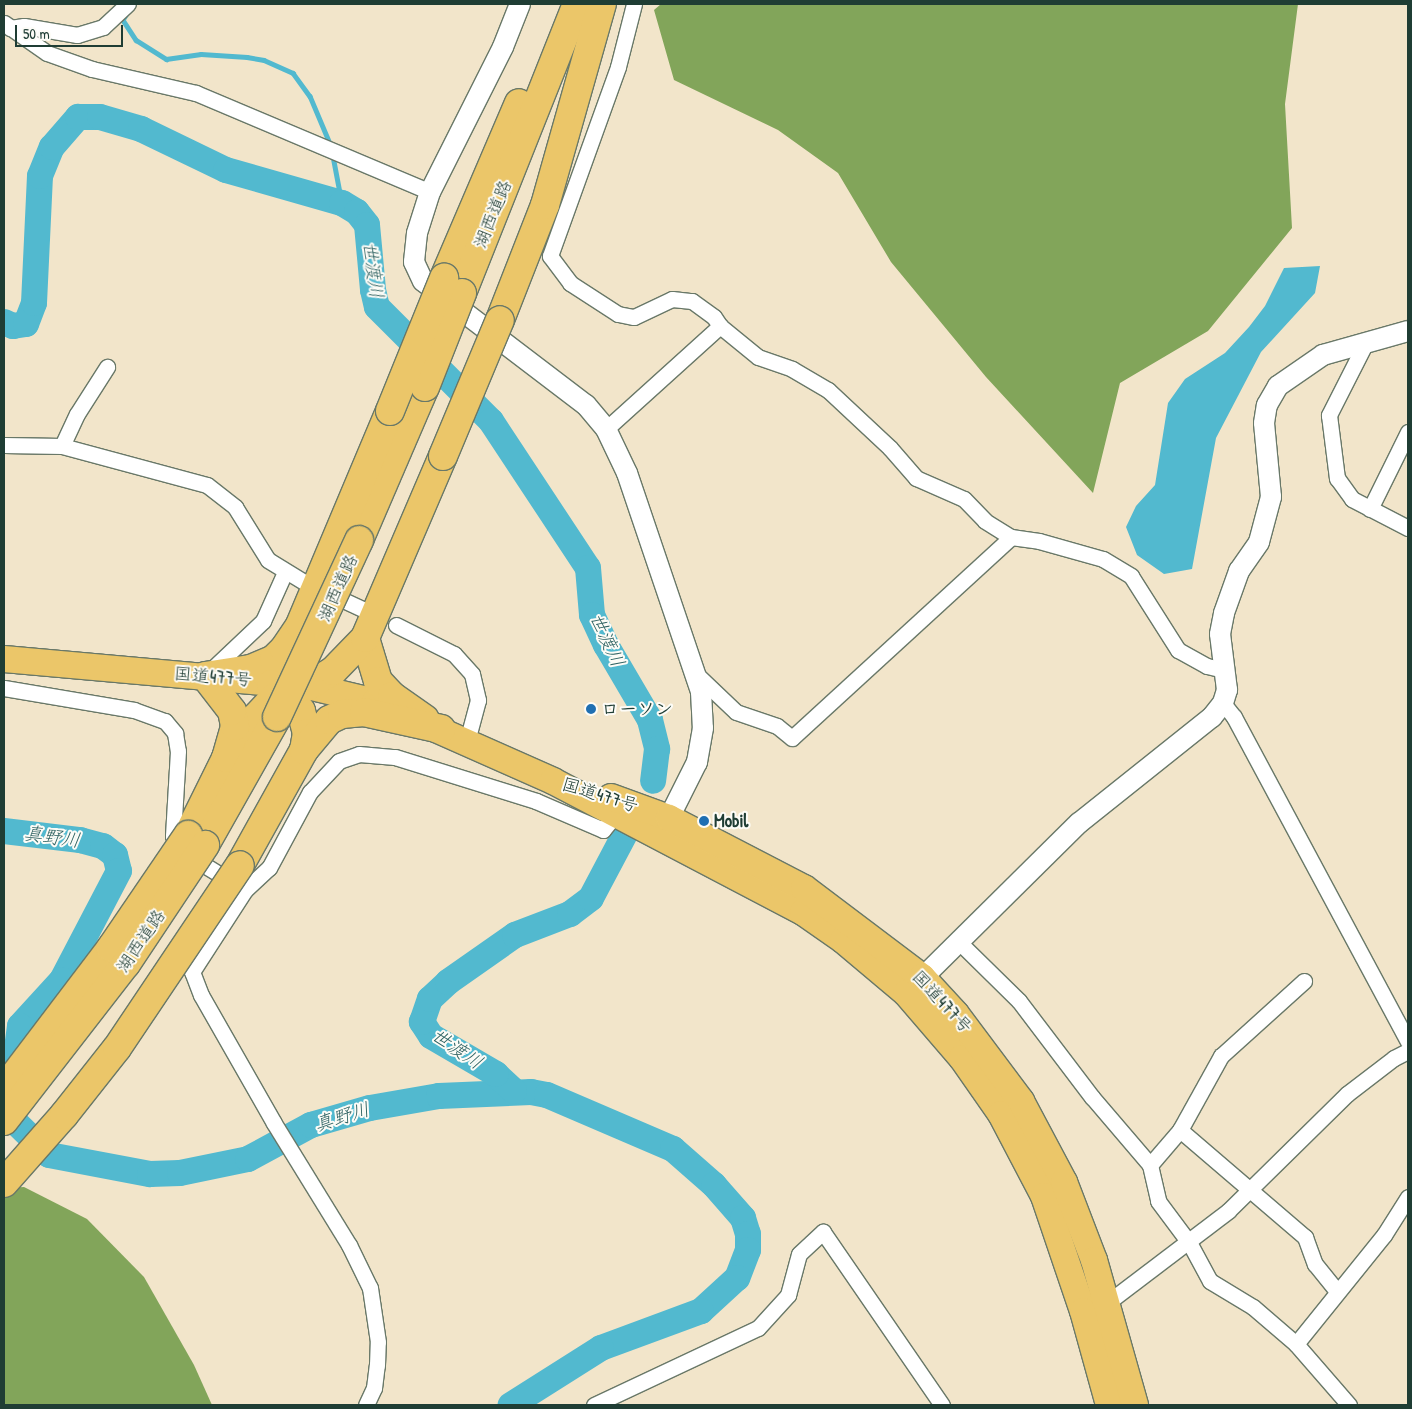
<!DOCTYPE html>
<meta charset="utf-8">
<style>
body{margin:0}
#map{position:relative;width:1412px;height:1409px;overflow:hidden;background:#f2e5ca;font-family:"Patrick Hand","Klee One",sans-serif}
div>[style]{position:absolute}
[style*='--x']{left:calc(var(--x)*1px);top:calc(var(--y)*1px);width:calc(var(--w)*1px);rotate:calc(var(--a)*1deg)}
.forest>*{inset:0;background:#82a55a}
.water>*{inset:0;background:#52b9cf}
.stream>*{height:4.5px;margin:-2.25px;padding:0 2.25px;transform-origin:2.25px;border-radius:2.25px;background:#52b9cf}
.river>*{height:26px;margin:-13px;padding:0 13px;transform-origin:13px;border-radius:13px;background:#52b9cf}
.roads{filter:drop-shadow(1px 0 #697868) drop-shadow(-1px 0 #697868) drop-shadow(0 1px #697868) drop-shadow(0 -1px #697868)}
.minor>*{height:15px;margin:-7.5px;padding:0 7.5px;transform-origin:7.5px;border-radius:7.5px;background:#fff}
.tertiary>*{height:20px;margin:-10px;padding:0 10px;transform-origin:10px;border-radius:10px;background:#fff}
.trunk>*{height:26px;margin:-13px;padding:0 13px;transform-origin:13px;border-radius:13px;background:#ebc669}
.motorway>*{height:28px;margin:-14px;padding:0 14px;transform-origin:14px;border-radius:14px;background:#ebc669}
.bridges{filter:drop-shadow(1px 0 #697868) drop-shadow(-1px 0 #697868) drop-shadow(0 1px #697868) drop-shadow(0 -1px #697868)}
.motorway-bridge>*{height:28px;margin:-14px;padding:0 14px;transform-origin:14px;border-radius:14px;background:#ebc669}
.dots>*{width:14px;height:14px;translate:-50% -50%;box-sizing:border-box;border:2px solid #fdfcf7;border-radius:50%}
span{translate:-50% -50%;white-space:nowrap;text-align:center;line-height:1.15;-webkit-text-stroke:4px #fdfcf7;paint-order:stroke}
.street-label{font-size:18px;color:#1f3d34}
.poi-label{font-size:18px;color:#1f3d34;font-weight:700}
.left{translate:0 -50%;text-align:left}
.water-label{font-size:19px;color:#2e6262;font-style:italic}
.frame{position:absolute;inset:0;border:5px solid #1f3d34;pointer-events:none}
.scale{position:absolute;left:15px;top:25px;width:108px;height:22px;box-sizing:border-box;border:2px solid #1f3d34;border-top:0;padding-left:6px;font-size:15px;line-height:18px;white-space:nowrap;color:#1f3d34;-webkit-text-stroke:4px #fdfcf7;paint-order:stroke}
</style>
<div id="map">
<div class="forest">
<i style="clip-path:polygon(661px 4px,1298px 4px,1285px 104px,1292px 228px,1208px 331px,1120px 383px,1093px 493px,986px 377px,891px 262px,838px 173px,778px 130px,674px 80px,654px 10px)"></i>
<i style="clip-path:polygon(24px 1187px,87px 1219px,144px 1277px,194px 1365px,212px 1405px,4px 1405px,4px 1188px)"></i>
</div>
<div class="water">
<i style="clip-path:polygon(1320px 266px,1315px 293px,1261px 352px,1216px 438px,1192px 569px,1164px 574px,1137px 555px,1126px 527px,1136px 506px,1155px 485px,1168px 403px,1185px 379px,1225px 353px,1249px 327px,1265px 306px,1284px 268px)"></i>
</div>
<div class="stream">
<i style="--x:128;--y:12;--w:9;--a:122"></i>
<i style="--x:123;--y:20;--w:24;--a:57"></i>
<i style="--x:136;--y:40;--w:36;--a:32"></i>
<i style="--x:166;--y:59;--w:35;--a:-8"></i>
<i style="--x:201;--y:54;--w:46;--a:3.7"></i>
<i style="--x:247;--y:57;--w:17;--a:10"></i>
<i style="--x:264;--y:60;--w:32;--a:24"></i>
<i style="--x:293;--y:73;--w:29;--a:54"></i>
<i style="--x:310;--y:96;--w:54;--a:67.2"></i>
<i style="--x:333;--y:156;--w:48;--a:79.2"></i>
</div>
<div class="river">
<i style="--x:4;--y:322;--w:10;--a:24"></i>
<i style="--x:13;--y:326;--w:13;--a:-9"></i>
<i style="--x:26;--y:324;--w:22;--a:-69"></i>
<i style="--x:34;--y:303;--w:127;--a:-87.3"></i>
<i style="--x:40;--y:176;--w:31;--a:-68"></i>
<i style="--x:52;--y:147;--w:40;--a:-49"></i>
<i style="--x:78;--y:117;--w:22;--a:0"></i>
<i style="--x:100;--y:117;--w:43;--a:16.3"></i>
<i style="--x:141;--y:129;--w:94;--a:25.8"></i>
<i style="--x:226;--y:170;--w:121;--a:15.9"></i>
<i style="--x:342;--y:203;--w:17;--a:31"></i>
<i style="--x:357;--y:212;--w:16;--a:52"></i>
<i style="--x:367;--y:225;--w:65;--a:84.7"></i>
<i style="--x:373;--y:290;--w:17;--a:77"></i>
<i style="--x:377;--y:307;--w:161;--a:45"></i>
<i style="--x:491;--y:421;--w:176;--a:56.6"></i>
<i style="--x:588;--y:568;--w:47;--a:85.1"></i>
<i style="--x:592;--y:615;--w:33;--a:65"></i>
<i style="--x:606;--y:645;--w:87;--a:59.6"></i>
<i style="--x:650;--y:720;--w:30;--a:76"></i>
<i style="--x:657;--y:749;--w:32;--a:97"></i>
<i style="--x:4;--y:831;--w:77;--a:6.8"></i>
<i style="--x:80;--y:840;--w:24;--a:15"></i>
<i style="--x:103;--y:846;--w:15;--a:37"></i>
<i style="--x:115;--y:855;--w:16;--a:76"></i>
<i style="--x:119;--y:871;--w:123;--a:117.6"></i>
<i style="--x:62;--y:980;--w:62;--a:132.4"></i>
<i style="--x:20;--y:1026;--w:90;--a:97.7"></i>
<i style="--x:8;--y:1115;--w:57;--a:44.3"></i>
<i style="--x:49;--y:1155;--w:103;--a:10.7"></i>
<i style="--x:150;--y:1174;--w:30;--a:-2"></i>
<i style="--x:180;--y:1173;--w:69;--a:-11.6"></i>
<i style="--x:248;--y:1159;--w:72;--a:-28.4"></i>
<i style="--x:311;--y:1125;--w:61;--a:-16.1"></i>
<i style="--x:370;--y:1108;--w:70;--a:-9.9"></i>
<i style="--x:439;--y:1096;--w:92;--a:-2.5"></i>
<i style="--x:531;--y:1092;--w:16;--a:11"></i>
<i style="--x:547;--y:1095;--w:137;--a:23.2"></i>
<i style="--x:673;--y:1149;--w:55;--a:41.3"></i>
<i style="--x:714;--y:1185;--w:44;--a:48.7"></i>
<i style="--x:743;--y:1218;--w:17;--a:73"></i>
<i style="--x:748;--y:1234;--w:16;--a:90"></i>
<i style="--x:748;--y:1250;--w:30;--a:111"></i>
<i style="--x:737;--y:1278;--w:49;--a:137.5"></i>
<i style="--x:701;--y:1311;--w:107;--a:159.7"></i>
<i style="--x:601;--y:1348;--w:107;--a:147.7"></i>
<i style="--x:514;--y:1091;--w:25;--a:-137"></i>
<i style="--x:496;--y:1074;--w:75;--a:-149.7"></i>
<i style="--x:431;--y:1036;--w:17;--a:-123"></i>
<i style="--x:422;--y:1022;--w:24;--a:-71"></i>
<i style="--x:430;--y:999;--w:25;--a:-43"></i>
<i style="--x:448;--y:982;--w:82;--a:-35"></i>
<i style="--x:515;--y:935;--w:59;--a:-20.9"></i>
<i style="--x:570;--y:914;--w:26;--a:-37"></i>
<i style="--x:591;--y:898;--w:79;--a:-62.1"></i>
</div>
<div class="roads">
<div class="minor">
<i style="--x:634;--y:4;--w:65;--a:104.3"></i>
<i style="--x:618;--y:67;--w:201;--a:109.8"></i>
<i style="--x:550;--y:256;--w:34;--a:53"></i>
<i style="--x:570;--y:283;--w:57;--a:32.9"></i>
<i style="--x:618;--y:314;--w:16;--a:11"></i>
<i style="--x:634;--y:317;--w:42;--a:-25.3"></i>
<i style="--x:672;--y:299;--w:20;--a:6"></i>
<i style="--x:692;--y:301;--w:27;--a:36"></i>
<i style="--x:714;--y:317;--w:11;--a:56"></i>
<i style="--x:4;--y:23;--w:52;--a:34.9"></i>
<i style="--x:47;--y:53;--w:48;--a:19.6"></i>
<i style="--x:92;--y:69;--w:107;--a:13"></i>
<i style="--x:196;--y:93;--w:254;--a:22.9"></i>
<i style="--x:10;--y:28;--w:14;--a:-8"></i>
<i style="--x:24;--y:26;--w:54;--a:9.6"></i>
<i style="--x:77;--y:35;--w:27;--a:-17"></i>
<i style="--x:103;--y:27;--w:34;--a:-43"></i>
<i style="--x:1365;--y:344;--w:80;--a:116.9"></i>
<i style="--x:1329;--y:415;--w:64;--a:82.8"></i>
<i style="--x:1337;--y:478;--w:26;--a:54"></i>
<i style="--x:1352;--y:499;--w:63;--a:27.4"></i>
<i style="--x:606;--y:429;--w:154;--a:-42.1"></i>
<i style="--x:720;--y:326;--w:49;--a:39.2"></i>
<i style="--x:758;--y:357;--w:36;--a:19"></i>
<i style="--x:792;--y:369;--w:42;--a:30.3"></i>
<i style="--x:828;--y:390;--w:85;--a:43.1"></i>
<i style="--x:890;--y:448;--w:40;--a:49"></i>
<i style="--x:916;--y:478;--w:52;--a:23.6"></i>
<i style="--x:964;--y:499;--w:30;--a:46"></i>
<i style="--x:985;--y:521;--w:31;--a:32"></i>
<i style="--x:1011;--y:537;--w:28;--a:8"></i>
<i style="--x:1039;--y:541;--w:66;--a:15.7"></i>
<i style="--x:1103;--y:559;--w:33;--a:31"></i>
<i style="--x:1131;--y:576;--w:88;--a:57.6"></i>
<i style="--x:1178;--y:650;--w:33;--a:29"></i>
<i style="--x:1207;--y:666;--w:17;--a:13"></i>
<i style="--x:4;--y:445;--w:58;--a:1"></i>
<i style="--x:62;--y:446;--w:150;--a:15.1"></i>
<i style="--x:207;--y:485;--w:36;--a:38"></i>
<i style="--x:235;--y:507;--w:62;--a:58.1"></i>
<i style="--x:268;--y:560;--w:42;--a:31.4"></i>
<i style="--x:62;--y:446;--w:35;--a:-65"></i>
<i style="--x:77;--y:414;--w:56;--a:-57.4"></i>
<i style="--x:1370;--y:509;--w:86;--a:-63.7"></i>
<i style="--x:328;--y:593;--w:38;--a:25"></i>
<i style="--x:396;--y:625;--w:65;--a:26.6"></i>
<i style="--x:454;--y:654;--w:27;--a:48"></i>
<i style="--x:472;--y:674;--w:27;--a:77"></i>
<i style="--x:478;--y:700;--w:42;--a:105"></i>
<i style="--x:208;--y:673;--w:76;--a:-43.4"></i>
<i style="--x:263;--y:621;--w:54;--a:-65.8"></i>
<i style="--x:696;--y:674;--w:55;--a:43.5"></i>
<i style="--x:736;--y:712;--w:43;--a:18.9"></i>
<i style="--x:777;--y:726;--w:19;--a:39"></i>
<i style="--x:792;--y:738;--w:297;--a:-42.5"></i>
<i style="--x:4;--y:688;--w:132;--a:9.6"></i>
<i style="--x:134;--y:710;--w:33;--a:20"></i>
<i style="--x:165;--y:721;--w:16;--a:50"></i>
<i style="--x:175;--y:733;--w:18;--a:81"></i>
<i style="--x:178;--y:751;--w:85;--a:93.4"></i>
<i style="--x:173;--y:836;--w:19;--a:58"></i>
<i style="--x:183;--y:852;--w:61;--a:31.6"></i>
<i style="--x:1223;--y:703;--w:18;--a:52"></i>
<i style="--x:1234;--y:717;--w:368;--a:61.8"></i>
<i style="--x:959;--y:942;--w:84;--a:44.5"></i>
<i style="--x:1019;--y:1001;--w:121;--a:52.8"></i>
<i style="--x:1092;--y:1097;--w:89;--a:49.5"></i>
<i style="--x:1150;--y:1165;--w:37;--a:77"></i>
<i style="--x:1158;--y:1201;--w:54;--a:53.3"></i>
<i style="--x:1190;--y:1244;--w:42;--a:61.6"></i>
<i style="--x:1210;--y:1281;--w:50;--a:31.2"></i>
<i style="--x:1253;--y:1307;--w:57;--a:40.7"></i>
<i style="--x:1296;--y:1344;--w:81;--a:49"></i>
<i style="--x:1180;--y:1130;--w:165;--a:40.6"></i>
<i style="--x:1305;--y:1237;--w:29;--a:70"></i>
<i style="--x:1315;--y:1264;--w:35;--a:51"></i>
<i style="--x:1150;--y:1165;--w:46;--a:-49.4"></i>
<i style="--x:1180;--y:1130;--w:85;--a:-61"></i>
<i style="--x:1221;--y:1056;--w:112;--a:-42.1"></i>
<i style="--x:1107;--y:1303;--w:152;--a:-37.2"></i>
<i style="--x:1228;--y:1211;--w:167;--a:-44.5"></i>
<i style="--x:1347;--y:1094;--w:59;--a:-37.5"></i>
<i style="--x:1394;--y:1058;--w:16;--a:-27"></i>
<i style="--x:1296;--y:1344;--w:140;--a:-51.1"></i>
<i style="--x:1384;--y:1235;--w:45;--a:-57.7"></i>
<i style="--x:366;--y:1405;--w:19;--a:-65"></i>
<i style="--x:374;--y:1388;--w:23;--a:-83"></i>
<i style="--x:377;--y:1365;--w:23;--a:-88"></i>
<i style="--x:378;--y:1342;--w:55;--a:-98.4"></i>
<i style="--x:370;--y:1288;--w:48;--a:-116"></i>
<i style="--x:349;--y:1245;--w:143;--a:-121.6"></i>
<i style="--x:274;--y:1123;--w:147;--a:-119.7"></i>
<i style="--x:201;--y:995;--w:25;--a:-111"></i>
<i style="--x:192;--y:972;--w:98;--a:-57.1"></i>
<i style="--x:245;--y:890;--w:33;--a:-43"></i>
<i style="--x:269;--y:868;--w:86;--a:-61.7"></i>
<i style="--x:310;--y:792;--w:42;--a:-46.9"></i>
<i style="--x:339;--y:761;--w:21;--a:-19"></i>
<i style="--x:359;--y:754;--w:36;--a:5"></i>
<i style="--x:395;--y:757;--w:148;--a:17.3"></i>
<i style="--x:536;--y:801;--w:73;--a:23.4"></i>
<i style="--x:603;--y:830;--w:26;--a:-51"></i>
<i style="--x:594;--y:1405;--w:181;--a:-25.2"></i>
<i style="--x:758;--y:1328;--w:45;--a:-47.7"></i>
<i style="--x:788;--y:1295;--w:42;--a:-75"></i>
<i style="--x:799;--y:1254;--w:33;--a:-43"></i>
<i style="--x:823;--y:1232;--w:210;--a:55.5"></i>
</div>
<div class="tertiary">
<i style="--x:520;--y:4;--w:46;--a:111.6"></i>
<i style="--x:503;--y:47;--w:162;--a:116.7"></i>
<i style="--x:430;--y:192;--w:43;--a:107.6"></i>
<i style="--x:417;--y:233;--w:29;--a:96"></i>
<i style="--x:414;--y:262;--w:21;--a:65"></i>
<i style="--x:423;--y:281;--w:205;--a:37.3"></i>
<i style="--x:586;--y:405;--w:31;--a:50"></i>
<i style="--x:606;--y:429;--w:49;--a:64.5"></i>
<i style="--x:627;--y:473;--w:231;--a:71.3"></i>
<i style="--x:701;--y:692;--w:36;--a:87"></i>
<i style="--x:703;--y:728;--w:35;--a:100"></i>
<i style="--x:697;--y:762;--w:63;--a:116.6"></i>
<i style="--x:913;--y:987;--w:233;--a:-44.7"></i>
<i style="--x:1079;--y:823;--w:170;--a:-38.6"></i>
<i style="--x:1212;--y:717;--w:18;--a:-52"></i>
<i style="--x:1223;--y:703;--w:14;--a:-73"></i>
<i style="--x:1227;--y:690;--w:56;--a:-97.1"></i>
<i style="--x:1220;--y:634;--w:21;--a:-79"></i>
<i style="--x:1224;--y:613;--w:45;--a:-70.3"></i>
<i style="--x:1239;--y:571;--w:35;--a:-55"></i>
<i style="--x:1259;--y:542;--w:47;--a:-75.1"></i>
<i style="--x:1271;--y:497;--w:74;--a:-95.4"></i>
<i style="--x:1264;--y:423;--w:18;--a:-81"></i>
<i style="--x:1267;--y:405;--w:22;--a:-60"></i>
<i style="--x:1278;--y:386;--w:55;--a:-34.6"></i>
<i style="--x:1323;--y:355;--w:88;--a:-15.8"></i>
</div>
<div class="trunk">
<i style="--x:4;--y:659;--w:305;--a:5.1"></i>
<i style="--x:308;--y:686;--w:69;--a:13.4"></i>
<i style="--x:375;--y:702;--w:195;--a:23.9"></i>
<i style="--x:553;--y:781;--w:282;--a:27.7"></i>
<i style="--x:803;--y:912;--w:49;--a:35"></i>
<i style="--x:843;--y:940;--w:82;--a:40.1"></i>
<i style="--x:906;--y:993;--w:86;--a:49.3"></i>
<i style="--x:962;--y:1058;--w:68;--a:55.1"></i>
<i style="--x:1001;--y:1114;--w:93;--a:62.3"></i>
<i style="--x:1044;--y:1196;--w:121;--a:71.3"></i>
<i style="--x:1083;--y:1311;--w:98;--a:74.5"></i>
<i style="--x:611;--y:797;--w:62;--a:19.9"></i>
<i style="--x:669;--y:818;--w:152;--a:27.4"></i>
<i style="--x:804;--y:888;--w:148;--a:37"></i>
<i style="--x:922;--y:977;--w:50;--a:47.4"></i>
<i style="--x:956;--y:1014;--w:109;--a:53.2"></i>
<i style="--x:1021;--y:1101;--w:92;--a:62"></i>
<i style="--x:1064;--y:1182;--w:84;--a:69"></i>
<i style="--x:1094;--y:1260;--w:151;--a:74.2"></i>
</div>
<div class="motorway">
<i style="--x:444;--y:278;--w:190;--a:-66.8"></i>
<i style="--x:462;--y:293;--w:311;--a:-68.3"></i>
<i style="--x:500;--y:320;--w:123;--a:-68.6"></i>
<i style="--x:545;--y:205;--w:209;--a:-74.2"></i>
<i style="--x:359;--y:540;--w:167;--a:-66.7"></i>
<i style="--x:365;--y:638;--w:45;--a:73.2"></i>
<i style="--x:378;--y:681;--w:21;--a:47"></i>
<i style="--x:392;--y:696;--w:40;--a:34.9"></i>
<i style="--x:205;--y:676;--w:47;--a:-8.7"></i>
<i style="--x:251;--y:669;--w:25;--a:-23"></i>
<i style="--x:274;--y:659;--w:14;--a:-45"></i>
<i style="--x:284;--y:649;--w:29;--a:-56"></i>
<i style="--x:300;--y:625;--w:232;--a:-67.2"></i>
<i style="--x:271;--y:684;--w:24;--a:35"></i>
<i style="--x:291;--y:698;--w:16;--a:52"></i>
<i style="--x:301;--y:711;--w:23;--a:75"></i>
<i style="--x:307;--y:733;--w:17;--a:100"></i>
<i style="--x:226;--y:758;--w:51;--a:-53.8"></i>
<i style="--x:256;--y:717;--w:26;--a:-47"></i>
<i style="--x:274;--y:698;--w:12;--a:-35"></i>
<i style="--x:284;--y:691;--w:25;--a:-12"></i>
<i style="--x:308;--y:686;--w:29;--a:-31"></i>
<i style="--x:333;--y:671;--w:46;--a:-45.9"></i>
<i style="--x:365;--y:638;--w:198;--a:-66.8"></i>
<i style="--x:188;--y:835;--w:86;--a:-63.7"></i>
<i style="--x:226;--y:758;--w:33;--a:-74"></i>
<i style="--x:235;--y:726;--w:15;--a:-101"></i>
<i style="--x:232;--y:711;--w:44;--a:-127.6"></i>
<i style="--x:205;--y:845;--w:147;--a:-60.6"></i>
<i style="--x:240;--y:865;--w:132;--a:-60.9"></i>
<i style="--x:304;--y:750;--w:39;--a:-50"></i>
<i style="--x:329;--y:720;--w:14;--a:-25"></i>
<i style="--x:342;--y:714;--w:22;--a:-5"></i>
<i style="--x:364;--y:712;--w:79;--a:12.4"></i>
</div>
</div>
<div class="bridges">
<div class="motorway-bridge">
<i style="--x:425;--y:387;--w:101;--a:-68.5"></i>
<i style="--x:390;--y:411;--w:144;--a:-67.9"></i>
<i style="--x:443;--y:456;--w:147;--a:-67.3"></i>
<i style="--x:277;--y:717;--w:195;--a:-65.1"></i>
<i style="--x:4;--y:1089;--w:177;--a:-52.8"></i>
<i style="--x:111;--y:948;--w:137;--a:-55.7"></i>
<i style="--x:4;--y:1121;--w:199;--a:-52.2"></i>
<i style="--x:126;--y:964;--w:143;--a:-56.4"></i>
<i style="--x:4;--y:1183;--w:91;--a:-48.6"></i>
<i style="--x:64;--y:1115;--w:85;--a:-51.7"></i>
<i style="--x:117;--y:1048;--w:220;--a:-56.1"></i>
</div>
</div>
<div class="dots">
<i style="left:591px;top:709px;background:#1f6fb2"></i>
<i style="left:704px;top:821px;background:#1f6fb2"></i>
</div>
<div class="street-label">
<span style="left:493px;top:214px;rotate:-68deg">湖西道路</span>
<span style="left:338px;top:588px;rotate:-66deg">湖西道路</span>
<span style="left:213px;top:677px;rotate:5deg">国道477号</span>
<span style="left:600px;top:795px;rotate:17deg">国道477号</span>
<span style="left:141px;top:941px;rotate:-56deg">湖西道路</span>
<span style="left:942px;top:1002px;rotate:47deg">国道477号</span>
</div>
<div class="poi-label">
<span class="left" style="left:601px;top:709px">ローソン</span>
<span class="left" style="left:714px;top:821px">Mobil</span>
</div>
<div class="water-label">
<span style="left:373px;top:270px;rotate:82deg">世渡川</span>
<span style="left:607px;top:640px;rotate:65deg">世渡川</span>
<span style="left:52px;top:837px;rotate:8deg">真野川</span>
<span style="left:457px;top:1049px;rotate:34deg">世渡川</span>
<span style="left:342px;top:1117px;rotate:-17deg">真野川</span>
</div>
<div class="frame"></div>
<div class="scale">50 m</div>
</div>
